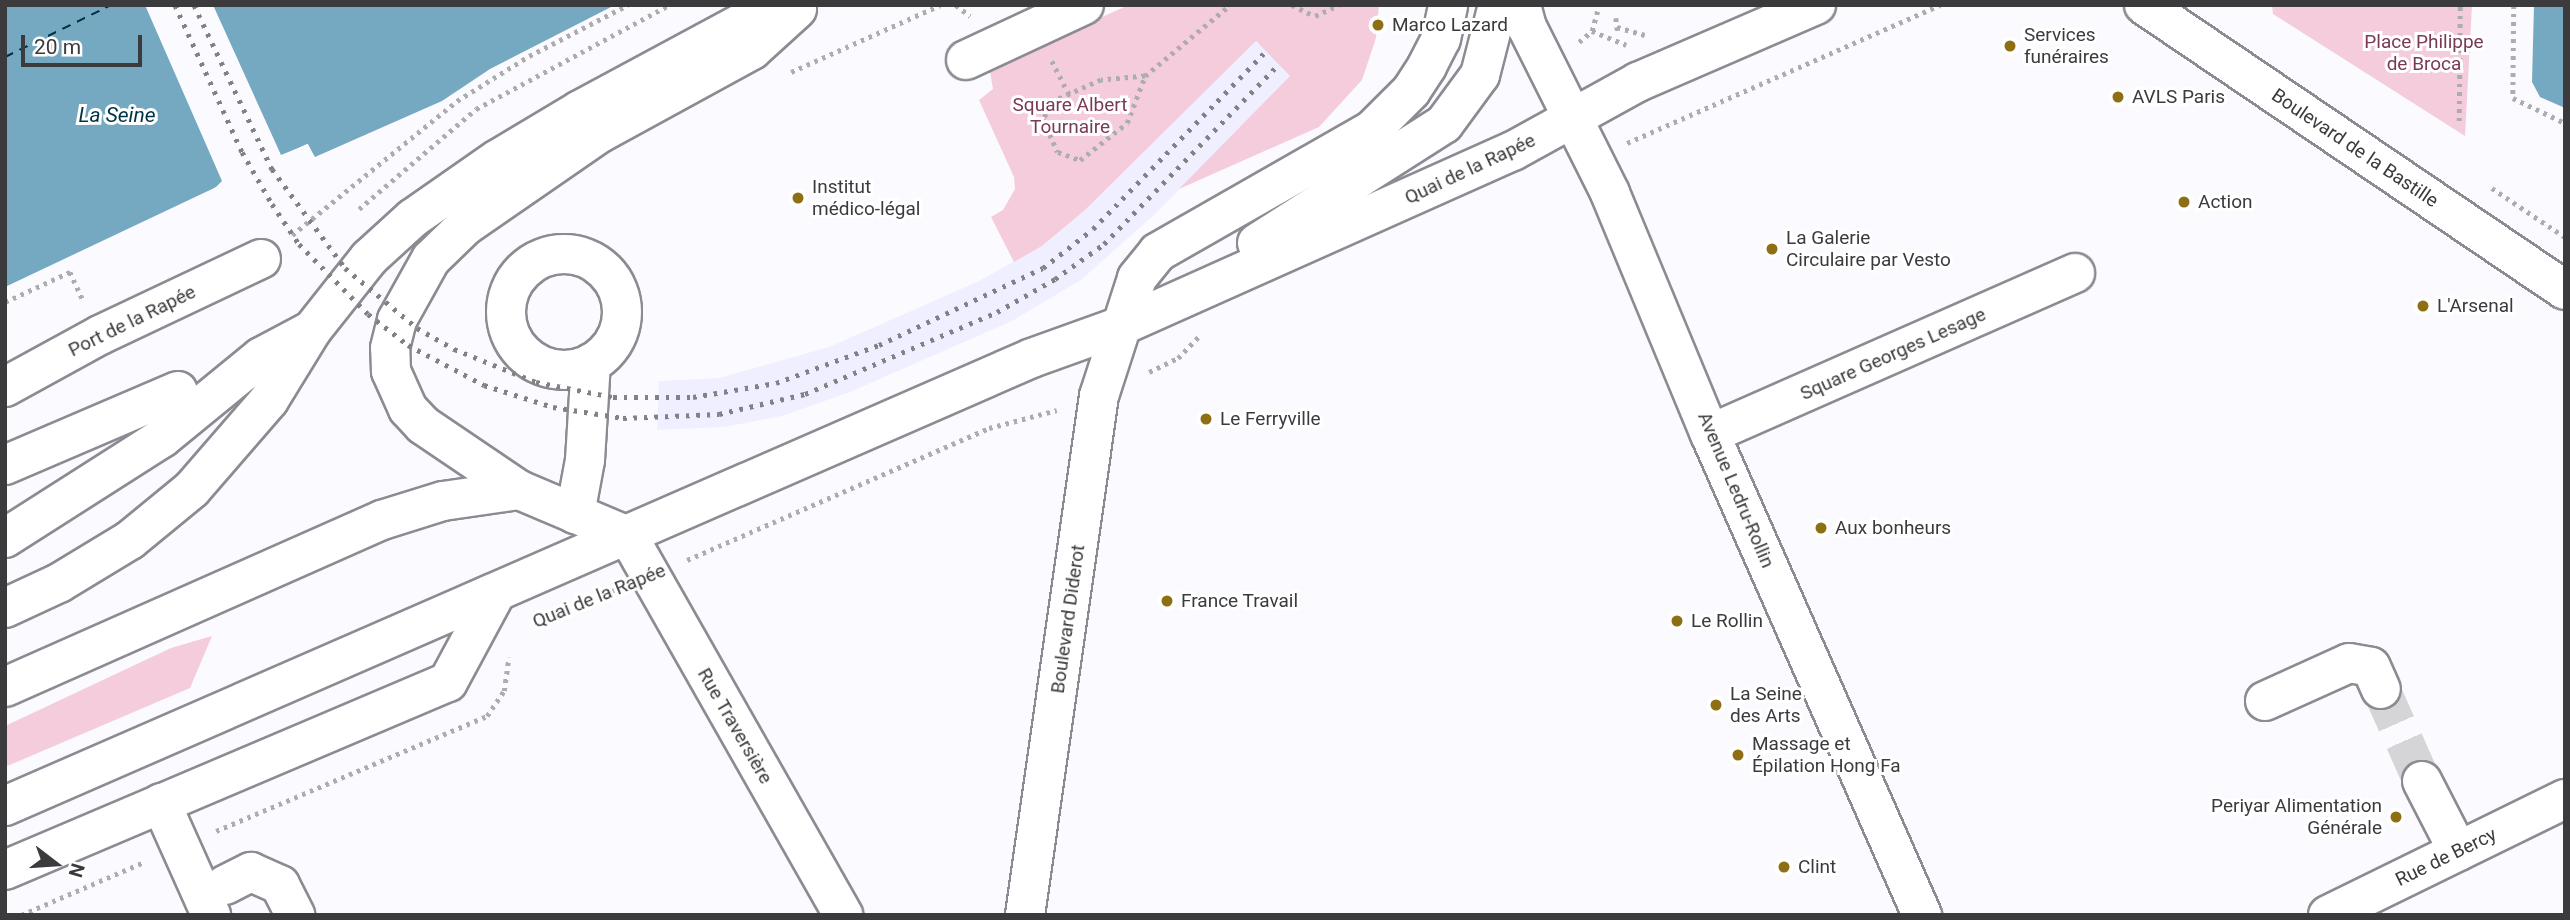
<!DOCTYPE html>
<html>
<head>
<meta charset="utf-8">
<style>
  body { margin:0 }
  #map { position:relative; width:2570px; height:920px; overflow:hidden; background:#fbfbff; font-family:Roboto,sans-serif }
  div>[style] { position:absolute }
  .built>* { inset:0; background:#f0efff }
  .green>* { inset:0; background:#f5ccdb }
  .water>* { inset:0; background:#75a9c1 }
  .pier>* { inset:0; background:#fbfbff }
  .ferry>* { height:2px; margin-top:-1px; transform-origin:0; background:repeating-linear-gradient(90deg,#013243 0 9px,transparent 0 16px) }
  .minor-tunnel>* { height:38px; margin-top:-19px; transform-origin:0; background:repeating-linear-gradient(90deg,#d5d5d8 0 38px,transparent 0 57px) }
  .path>* { height:4.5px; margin-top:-2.25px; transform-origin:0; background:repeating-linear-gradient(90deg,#adadb0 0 3.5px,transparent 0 8.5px) }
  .roads { filter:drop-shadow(2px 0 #8c8b93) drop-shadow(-2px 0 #8c8b93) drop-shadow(0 2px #8c8b93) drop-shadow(0 -2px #8c8b93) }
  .minor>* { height:38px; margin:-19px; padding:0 19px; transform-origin:19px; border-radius:19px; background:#fff }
  .minor>.ring { margin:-19px; padding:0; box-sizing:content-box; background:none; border:38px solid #fff; border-radius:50% }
  .major>* { height:38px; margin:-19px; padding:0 19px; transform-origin:19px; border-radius:19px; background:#fff }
  .rail>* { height:5px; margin-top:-2.5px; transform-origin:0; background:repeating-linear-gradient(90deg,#828286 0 3.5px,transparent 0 10.5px) }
  .dots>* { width:19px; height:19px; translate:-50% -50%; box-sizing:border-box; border:4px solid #fff; border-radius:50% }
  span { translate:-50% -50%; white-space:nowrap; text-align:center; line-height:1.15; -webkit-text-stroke:6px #fff; paint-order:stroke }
  .poi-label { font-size:19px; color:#3b3b3e }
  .left { translate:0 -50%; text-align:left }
  .right { translate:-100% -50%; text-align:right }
  .park-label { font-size:19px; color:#793a56 }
  .street-label { font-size:19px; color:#3b3b3e }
  .water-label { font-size:21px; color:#013243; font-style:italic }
  .frame { position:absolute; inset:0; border:7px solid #3b3b3e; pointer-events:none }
  .north { position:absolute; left:21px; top:829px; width:70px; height:70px; -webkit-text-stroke:5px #fff; paint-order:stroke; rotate:107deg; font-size:19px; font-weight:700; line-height:28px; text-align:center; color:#3b3b3e }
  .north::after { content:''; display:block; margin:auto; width:24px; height:32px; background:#3b3b3e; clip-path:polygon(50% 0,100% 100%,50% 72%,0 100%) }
  .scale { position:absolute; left:21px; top:35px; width:121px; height:32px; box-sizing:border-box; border:4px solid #3b3b3e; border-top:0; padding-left:9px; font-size:21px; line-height:24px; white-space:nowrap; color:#3b3b3e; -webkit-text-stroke:5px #fff; paint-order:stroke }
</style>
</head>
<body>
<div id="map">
  <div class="built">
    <i style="clip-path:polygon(1256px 41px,1291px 76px,1154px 215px,1081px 280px,1012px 321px,850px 392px,782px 416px,724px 427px,657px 430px,659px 381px,719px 378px,829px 347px,977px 282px,1042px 246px,1085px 210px)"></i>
  </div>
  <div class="green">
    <i style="clip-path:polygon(1129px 5px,1379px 5px,1376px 38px,1362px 80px,1319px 127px,1179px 189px,1290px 76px,1256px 41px,1085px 210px,1042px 246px,1014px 262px,991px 217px,1003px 210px,1015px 189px,1014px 177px,979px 100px,993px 89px,989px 67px)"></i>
    <i style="clip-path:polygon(2272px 5px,2472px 5px,2465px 136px,2273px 14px)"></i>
    <i style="clip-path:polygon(212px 636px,190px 688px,5px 767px,5px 726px,171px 648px)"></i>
  </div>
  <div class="water">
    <i style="clip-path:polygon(5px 5px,615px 5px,490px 69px,442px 101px,315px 157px,307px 144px,5px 287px)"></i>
    <i style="clip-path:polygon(2534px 5px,2565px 5px,2565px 108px,2540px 97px,2532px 82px)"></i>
  </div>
  <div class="pier">
    <i style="clip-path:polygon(145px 5px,213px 5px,281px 155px,308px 144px,316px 160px,306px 148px,224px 184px,203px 200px,222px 181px)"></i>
  </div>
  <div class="ferry">
    <i style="left:5px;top:57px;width:118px;rotate:-26.1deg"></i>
  </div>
  <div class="minor-tunnel">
    <i style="left:2381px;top:689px;width:101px;rotate:66deg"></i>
  </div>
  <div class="path">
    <i style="left:956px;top:5px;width:18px;rotate:38deg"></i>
    <i style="left:1292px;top:5px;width:25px;rotate:26deg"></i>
    <i style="left:1315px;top:16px;width:26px;rotate:-25deg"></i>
    <i style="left:2514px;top:5px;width:93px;rotate:90.6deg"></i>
    <i style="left:2513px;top:98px;width:58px;rotate:25.7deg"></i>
    <i style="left:1616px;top:18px;width:9px;rotate:84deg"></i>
    <i style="left:1617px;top:27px;width:29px;rotate:16deg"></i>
    <i style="left:1617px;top:27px;width:8px;rotate:76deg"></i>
    <i style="left:1592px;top:31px;width:27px;rotate:-75deg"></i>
    <i style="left:1579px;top:42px;width:17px;rotate:-40deg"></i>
    <i style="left:1592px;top:31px;width:37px;rotate:22deg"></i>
    <i style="left:1052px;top:61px;width:38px;rotate:63deg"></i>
    <i style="left:791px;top:72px;width:163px;rotate:-24.2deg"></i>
    <i style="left:1145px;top:76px;width:44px;rotate:174.8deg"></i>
    <i style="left:1101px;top:80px;width:49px;rotate:156deg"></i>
    <i style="left:1056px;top:100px;width:23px;rotate:124deg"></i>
    <i style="left:1043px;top:119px;width:36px;rotate:66deg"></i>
    <i style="left:1058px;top:152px;width:23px;rotate:20deg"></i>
    <i style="left:1080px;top:160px;width:60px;rotate:-38.2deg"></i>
    <i style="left:1127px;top:123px;width:50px;rotate:-69deg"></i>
    <i style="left:1145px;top:76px;width:111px;rotate:-39.9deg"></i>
    <i style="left:2459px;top:121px;width:116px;rotate:-89.5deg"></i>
    <i style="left:1627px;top:143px;width:342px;rotate:-23.8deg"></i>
    <i style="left:2492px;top:188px;width:88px;rotate:33.9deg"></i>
    <i style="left:359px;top:209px;width:154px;rotate:-40.5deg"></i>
    <i style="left:476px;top:109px;width:219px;rotate:-28.3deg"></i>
    <i style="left:292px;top:235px;width:213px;rotate:-39.1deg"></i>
    <i style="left:457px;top:101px;width:85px;rotate:-32deg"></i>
    <i style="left:529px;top:56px;width:111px;rotate:-27.3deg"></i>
    <i style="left:5px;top:302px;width:72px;rotate:-24.8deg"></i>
    <i style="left:70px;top:272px;width:31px;rotate:65deg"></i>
    <i style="left:1149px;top:372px;width:32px;rotate:-26deg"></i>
    <i style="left:1178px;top:358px;width:29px;rotate:-46deg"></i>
    <i style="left:687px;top:560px;width:330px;rotate:-23.6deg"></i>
    <i style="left:989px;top:428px;width:70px;rotate:-14.8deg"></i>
    <i style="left:557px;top:612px;width:61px;rotate:-21.1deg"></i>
    <i style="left:216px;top:831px;width:294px;rotate:-23deg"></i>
    <i style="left:487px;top:716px;width:30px;rotate:-56deg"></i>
    <i style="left:504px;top:691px;width:34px;rotate:-82deg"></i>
    <i style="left:21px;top:915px;width:134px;rotate:-23.3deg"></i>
  </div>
  <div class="roads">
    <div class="minor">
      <i style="left:966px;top:60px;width:130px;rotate:-25deg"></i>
      <i class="ring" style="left:506px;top:254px;width:78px;height:78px"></i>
      <i style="left:5px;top:387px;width:108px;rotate:-28.7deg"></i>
      <i style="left:100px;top:335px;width:178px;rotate:-25.3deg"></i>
      <i style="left:1710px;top:434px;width:399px;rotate:-23.8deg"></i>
      <i style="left:5px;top:465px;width:188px;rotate:-23.2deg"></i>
      <i style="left:575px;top:514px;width:55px;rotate:-79.5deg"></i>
      <i style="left:585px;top:460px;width:97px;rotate:-86.5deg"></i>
      <i style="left:2265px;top:701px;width:92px;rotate:-24.3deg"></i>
      <i style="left:2349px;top:663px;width:22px;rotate:10deg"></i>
      <i style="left:2371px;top:667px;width:24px;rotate:66deg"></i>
      <i style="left:2422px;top:781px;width:79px;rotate:62.8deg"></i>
      <i style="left:161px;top:803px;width:123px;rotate:65.9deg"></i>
      <i style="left:5px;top:870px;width:481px;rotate:-23deg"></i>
      <i style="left:448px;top:682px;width:101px;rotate:-61.7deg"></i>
      <i style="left:225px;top:885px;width:29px;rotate:-27deg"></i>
      <i style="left:251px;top:872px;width:32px;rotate:24deg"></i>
      <i style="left:280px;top:885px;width:34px;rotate:63deg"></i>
      <i style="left:1025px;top:915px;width:524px;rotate:-81.89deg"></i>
      <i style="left:1099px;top:396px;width:124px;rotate:-72.1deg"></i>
      <i style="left:1137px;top:278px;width:33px;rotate:-51deg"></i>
      <i style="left:1158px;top:252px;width:246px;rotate:-29.7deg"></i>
      <i style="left:1372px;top:130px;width:55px;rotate:-45deg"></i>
      <i style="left:1411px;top:91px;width:30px;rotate:-57deg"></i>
      <i style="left:1427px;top:66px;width:30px;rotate:-63deg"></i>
      <i style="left:1441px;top:39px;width:35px;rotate:-78deg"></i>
      <i style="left:2328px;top:915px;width:264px;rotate:-26.1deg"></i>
    </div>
    <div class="major">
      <i style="left:1521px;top:5px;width:23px;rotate:75deg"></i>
      <i style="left:1527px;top:27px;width:186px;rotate:63.4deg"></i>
      <i style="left:1610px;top:193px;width:261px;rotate:67.5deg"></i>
      <i style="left:1710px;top:434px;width:526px;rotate:66.21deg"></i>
      <i style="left:2144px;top:5px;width:508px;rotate:34.1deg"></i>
      <i style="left:1257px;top:243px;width:222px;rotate:-32.5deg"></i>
      <i style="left:1444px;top:124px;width:61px;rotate:-53.7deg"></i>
      <i style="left:1480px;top:75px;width:72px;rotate:-75.6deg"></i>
      <i style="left:628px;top:536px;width:118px;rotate:-157.1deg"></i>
      <i style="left:519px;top:490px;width:116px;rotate:-145.9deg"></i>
      <i style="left:423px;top:425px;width:22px;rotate:-133deg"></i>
      <i style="left:408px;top:409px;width:42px;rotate:-114.1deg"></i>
      <i style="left:391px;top:371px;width:23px;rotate:-92deg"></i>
      <i style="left:390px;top:348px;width:29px;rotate:-76deg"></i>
      <i style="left:397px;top:320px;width:70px;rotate:-60.9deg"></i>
      <i style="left:431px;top:259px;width:47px;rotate:-44.1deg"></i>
      <i style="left:465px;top:226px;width:164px;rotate:-34.6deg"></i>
      <i style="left:600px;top:133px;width:173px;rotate:-28.6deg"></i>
      <i style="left:752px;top:50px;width:61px;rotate:-42.3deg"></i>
      <i style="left:628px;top:536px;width:436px;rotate:60.4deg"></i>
      <i style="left:5px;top:538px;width:186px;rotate:-32.5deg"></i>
      <i style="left:162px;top:438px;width:128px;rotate:-39.3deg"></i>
      <i style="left:261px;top:357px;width:55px;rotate:-28deg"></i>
      <i style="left:5px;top:608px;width:60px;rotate:-24.8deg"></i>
      <i style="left:59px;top:583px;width:83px;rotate:-31.2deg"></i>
      <i style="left:130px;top:540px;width:80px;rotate:-39.4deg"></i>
      <i style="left:192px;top:489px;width:118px;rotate:-49.1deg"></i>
      <i style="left:269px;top:400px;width:82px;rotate:-58.4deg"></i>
      <i style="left:312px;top:330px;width:92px;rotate:-51.6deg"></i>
      <i style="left:369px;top:258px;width:59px;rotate:-42.3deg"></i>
      <i style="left:413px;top:218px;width:103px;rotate:-34.8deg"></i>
      <i style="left:498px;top:159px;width:96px;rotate:-30.9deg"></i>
      <i style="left:580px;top:110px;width:221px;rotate:-28.3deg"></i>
      <i style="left:5px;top:687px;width:412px;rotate:-23.9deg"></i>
      <i style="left:382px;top:520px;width:64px;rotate:-17.3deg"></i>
      <i style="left:443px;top:501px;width:77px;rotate:-8.2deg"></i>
      <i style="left:5px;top:806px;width:1120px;rotate:-23.57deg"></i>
      <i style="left:1032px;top:358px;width:95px;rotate:-19.8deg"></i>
      <i style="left:1121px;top:326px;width:429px;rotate:-24.1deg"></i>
      <i style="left:1513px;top:151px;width:143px;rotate:-28.9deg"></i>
      <i style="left:1638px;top:82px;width:194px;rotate:-23.4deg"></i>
    </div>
  </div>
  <div class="rail">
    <i style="left:175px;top:5px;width:162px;rotate:65.5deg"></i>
    <i style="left:242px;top:152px;width:60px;rotate:60deg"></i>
    <i style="left:272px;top:204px;width:48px;rotate:56deg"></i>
    <i style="left:299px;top:244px;width:98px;rotate:45.4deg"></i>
    <i style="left:368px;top:314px;width:51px;rotate:37.8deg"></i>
    <i style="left:408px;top:345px;width:86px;rotate:27.8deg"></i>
    <i style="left:484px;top:385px;width:72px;rotate:17.7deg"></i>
    <i style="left:553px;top:407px;width:71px;rotate:8.9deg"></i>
    <i style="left:623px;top:418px;width:96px;rotate:-2.4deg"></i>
    <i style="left:719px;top:414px;width:88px;rotate:-13.1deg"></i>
    <i style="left:805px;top:394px;width:209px;rotate:-23.1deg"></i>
    <i style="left:997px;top:312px;width:67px;rotate:-29.6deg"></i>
    <i style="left:1055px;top:279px;width:60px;rotate:-35.5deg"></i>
    <i style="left:1104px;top:244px;width:251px;rotate:-45.8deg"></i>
    <i style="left:194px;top:5px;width:182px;rotate:64.6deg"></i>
    <i style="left:272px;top:169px;width:123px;rotate:53.6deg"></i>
    <i style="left:345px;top:268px;width:94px;rotate:39.8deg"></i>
    <i style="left:417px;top:328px;width:43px;rotate:29.6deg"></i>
    <i style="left:454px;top:349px;width:88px;rotate:21.9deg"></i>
    <i style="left:536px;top:382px;width:78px;rotate:11deg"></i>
    <i style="left:613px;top:397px;width:80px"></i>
    <i style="left:693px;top:397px;width:84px;rotate:-9.6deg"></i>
    <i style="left:776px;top:383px;width:110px;rotate:-20.3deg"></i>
    <i style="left:879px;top:345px;width:181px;rotate:-25.2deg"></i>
    <i style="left:1043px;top:268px;width:63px;rotate:-38deg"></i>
    <i style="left:1093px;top:229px;width:248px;rotate:-45.8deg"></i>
  </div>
  <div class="dots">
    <i style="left:1378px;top:25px;background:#8e6f13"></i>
    <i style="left:2010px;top:46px;background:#8e6f13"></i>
    <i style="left:2118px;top:97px;background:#8e6f13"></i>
    <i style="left:798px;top:198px;background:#8e6f13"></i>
    <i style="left:2184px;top:202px;background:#8e6f13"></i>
    <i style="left:1772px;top:249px;background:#8e6f13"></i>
    <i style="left:2423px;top:306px;background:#8e6f13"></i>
    <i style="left:1206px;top:419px;background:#8e6f13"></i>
    <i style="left:1821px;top:528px;background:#8e6f13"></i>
    <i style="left:1167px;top:601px;background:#8e6f13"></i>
    <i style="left:1677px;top:621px;background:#8e6f13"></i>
    <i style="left:1716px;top:705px;background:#8e6f13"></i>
    <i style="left:1738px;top:755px;background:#8e6f13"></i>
    <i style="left:2396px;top:817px;background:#8e6f13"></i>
    <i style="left:1784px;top:867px;background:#8e6f13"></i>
  </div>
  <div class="poi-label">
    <span class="left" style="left:1392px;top:25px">Marco Lazard</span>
    <span class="left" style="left:2024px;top:46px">Services<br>funéraires</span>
    <span class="left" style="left:2132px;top:97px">AVLS Paris</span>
    <span class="left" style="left:812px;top:198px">Institut<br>médico-légal</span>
    <span class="left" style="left:2198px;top:202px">Action</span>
    <span class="left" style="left:1786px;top:249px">La Galerie<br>Circulaire par Vesto</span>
    <span class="left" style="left:2437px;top:306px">L'Arsenal</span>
    <span class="left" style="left:1220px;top:419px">Le Ferryville</span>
    <span class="left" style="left:1835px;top:528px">Aux bonheurs</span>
    <span class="left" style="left:1181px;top:601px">France Travail</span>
    <span class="left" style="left:1691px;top:621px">Le Rollin</span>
    <span class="left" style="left:1730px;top:705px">La Seine<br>des Arts</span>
    <span class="left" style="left:1752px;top:755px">Massage et<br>Épilation Hong Fa</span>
    <span class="right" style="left:2382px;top:817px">Periyar Alimentation<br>Générale</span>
    <span class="left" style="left:1798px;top:867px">Clint</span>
  </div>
  <div class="park-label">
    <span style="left:2424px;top:53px">Place Philippe<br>de Broca</span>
    <span style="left:1070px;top:116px">Square Albert<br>Tournaire</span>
  </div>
  <div class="street-label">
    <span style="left:2355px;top:148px;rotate:34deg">Boulevard de la Bastille</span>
    <span style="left:1470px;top:169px;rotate:-25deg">Quai de la Rapée</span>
    <span style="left:132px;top:321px;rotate:-26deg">Port de la Rapée</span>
    <span style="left:1893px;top:354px;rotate:-24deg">Square Georges Lesage</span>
    <span style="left:1736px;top:490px;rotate:67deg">Avenue Ledru-Rollin</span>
    <span style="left:599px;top:596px;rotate:-22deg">Quai de la Rapée</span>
    <span style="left:1068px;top:619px;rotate:-82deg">Boulevard Diderot</span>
    <span style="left:735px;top:726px;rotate:60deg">Rue Traversière</span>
    <span style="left:2446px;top:857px;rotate:-26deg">Rue de Bercy</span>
  </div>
  <div class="water-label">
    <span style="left:117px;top:115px">La Seine</span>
  </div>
  <div class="frame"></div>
  <div class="north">N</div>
  <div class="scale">20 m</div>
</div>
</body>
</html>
